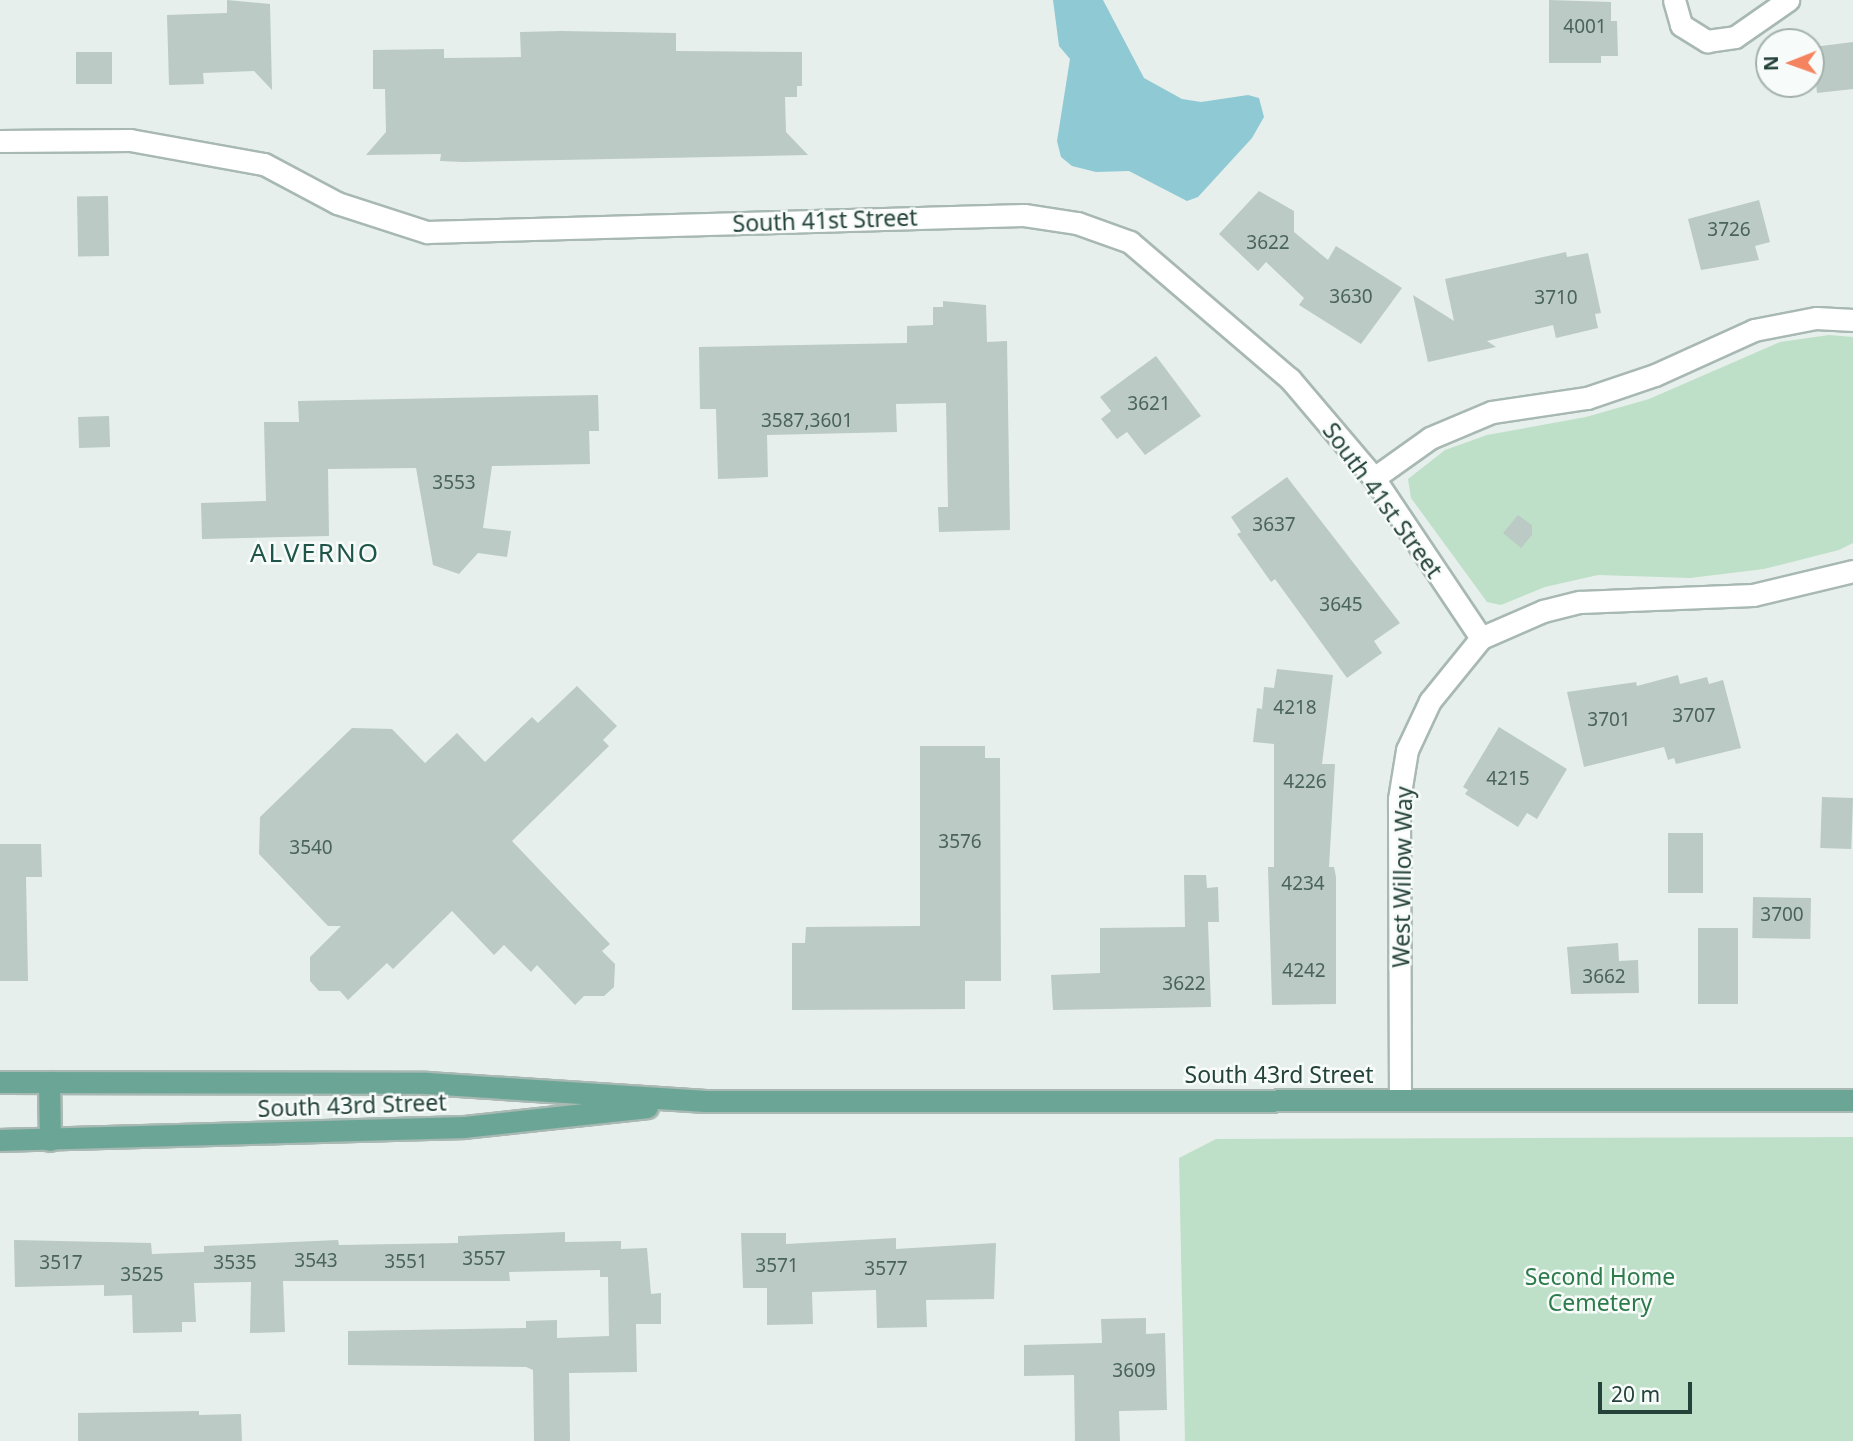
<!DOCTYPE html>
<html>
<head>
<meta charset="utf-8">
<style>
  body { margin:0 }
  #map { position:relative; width:1853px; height:1441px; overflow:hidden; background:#e6efeb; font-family:"Noto Sans",sans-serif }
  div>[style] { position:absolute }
  .green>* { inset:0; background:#bfe0c8 }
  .water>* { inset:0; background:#8ec9d4 }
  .building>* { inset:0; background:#bbcac4; transform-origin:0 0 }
  .roads { filter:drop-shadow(2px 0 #a8b8b2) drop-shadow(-2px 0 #a8b8b2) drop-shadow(0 2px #a8b8b2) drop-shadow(0 -2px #a8b8b2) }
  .minor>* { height:21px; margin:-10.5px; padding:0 10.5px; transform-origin:10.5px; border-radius:10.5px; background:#fff }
  .major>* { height:21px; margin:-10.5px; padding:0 10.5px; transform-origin:10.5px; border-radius:10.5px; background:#6aa596 }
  span { translate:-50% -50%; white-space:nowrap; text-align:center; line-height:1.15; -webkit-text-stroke:5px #f7fbf9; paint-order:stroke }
  .number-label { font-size:19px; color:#4a645c }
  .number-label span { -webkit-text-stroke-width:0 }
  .street-label { font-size:23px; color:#24423a }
  .park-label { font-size:23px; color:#2d7a4b }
  .quarter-label { font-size:26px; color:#1f5548; letter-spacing:2px }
  .north { position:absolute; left:1755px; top:28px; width:70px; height:70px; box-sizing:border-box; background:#f7fbf9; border:2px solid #a3b1ad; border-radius:50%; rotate:269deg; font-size:19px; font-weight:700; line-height:28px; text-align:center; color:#24423a }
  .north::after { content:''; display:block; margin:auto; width:24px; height:32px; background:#f4845f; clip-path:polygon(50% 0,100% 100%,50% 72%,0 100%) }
  .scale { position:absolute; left:1598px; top:1382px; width:94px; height:32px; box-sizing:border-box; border:4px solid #24423a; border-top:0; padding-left:9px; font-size:21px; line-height:24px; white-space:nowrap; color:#24423a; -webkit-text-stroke:5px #f7fbf9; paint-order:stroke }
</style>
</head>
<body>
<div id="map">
  <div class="green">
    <i style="clip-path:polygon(1829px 335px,1853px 337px,1853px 543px,1839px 550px,1764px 569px,1690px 578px,1598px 575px,1545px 587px,1501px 605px,1487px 602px,1411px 498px,1408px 479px,1445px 450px,1487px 435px,1586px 417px,1649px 399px,1780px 342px)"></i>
    <i style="clip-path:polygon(1853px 1137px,1853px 1441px,1185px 1441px,1179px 1158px,1216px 1139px)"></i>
  </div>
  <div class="water">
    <i style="clip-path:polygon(1053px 0,1103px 0,1144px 78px,1182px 99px,1201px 102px,1248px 95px,1259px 98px,1264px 117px,1252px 138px,1198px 197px,1187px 201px,1129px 171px,1096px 172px,1072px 166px,1061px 157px,1057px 141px,1070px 59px,1059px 46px)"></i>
  </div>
  <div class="building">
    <i style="clip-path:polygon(227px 0,270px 4px,272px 90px,254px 71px,203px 73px,204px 84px,169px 85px,167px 15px,227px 13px)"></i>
    <i style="clip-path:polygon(1549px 0,1611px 2px,1611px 21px,1617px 21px,1618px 56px,1601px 56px,1601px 63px,1549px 63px)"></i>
    <i style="clip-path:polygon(561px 31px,676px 33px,676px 51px,802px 52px,802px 86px,797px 86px,797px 97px,785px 97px,786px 132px,808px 155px,463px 162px,440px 161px,441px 154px,366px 155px,386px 132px,385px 89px,373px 89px,373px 50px,444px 49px,444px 58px,521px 57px,520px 32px)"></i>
    <i style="clip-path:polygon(1853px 42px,1853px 89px,1817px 93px,1813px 47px)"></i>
    <i style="left:112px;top:52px;width:32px;height:36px;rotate:90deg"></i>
    <i style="clip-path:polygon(1259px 191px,1294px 211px,1294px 232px,1328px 260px,1336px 246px,1402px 288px,1361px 344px,1299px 305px,1304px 298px,1266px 262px,1258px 271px,1219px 234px)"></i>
    <i style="left:108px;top:196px;width:60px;height:31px;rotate:89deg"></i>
    <i style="clip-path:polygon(1759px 200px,1770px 242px,1755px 246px,1759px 260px,1701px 270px,1688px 219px)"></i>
    <i style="clip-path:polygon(1566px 252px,1567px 257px,1588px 253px,1601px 313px,1595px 314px,1598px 328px,1556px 338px,1553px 325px,1487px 341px,1496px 347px,1428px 362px,1413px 295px,1454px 321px,1445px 279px)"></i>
    <i style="clip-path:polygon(943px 301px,986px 305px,987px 342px,1007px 341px,1010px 530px,939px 532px,938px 507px,948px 507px,946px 403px,896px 404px,897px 432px,767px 435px,768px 477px,718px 479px,716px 409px,700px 409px,699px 347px,907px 343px,907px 326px,933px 325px,933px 307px,943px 307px)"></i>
    <i style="clip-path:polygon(1156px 356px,1201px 416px,1145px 455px,1127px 432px,1117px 439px,1101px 419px,1111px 411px,1100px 397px)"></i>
    <i style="clip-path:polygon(598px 395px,599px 431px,589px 431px,590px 464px,492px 466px,483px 528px,511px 531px,507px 557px,478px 553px,459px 574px,433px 565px,416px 468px,328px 469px,329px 536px,202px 539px,201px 503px,266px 501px,264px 422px,299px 422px,298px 401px)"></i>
    <i style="left:109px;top:416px;width:31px;height:31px;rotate:88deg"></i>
    <i style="clip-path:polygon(1287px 477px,1400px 623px,1374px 641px,1382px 653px,1347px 678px,1275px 579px,1271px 582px,1237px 534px,1241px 532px,1231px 517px)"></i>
    <i style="clip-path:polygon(1518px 515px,1532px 525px,1532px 535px,1521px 548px,1503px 533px)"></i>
    <i style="clip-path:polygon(1277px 669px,1333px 675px,1322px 764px,1335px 764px,1329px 867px,1334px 867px,1336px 877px,1336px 1004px,1272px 1005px,1268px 867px,1274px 867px,1274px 744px,1253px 742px,1257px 708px,1262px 709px,1264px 687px,1274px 688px)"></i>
    <i style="clip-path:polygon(1678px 675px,1680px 684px,1707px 677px,1709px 684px,1723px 680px,1741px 748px,1676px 764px,1674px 758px,1668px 760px,1664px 747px,1584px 767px,1567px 692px,1636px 682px,1637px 686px)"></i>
    <i style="clip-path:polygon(577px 686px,617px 726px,603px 740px,609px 746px,512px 841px,610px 944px,602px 951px,615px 964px,614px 987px,604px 996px,584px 996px,575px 1005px,537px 965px,531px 972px,504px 945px,494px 955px,452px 911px,393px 969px,387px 963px,348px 1000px,340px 991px,319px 991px,310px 981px,310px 957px,341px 926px,328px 926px,259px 854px,260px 817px,352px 728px,392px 729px,425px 763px,457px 733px,485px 762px,532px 717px,538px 723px)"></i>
    <i style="clip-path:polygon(1499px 727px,1567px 769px,1537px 819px,1527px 813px,1518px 827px,1465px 794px,1468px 790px,1463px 787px)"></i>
    <i style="clip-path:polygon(920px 746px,985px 746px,985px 758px,1000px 758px,1001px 981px,965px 981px,965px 1009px,792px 1010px,792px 943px,805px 943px,806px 927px,920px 926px)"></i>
    <i style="left:1822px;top:797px;width:31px;height:51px;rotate:2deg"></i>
    <i style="left:1668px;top:833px;width:35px;height:60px"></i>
    <i style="clip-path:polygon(0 844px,41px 844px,42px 877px,26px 877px,28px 981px,0 981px)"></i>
    <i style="clip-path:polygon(1184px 875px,1206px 875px,1207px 888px,1218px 887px,1219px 922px,1208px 922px,1211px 1007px,1053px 1010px,1051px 975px,1100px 973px,1100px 928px,1185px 927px)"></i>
    <i style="left:1753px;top:897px;width:58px;height:41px;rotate:1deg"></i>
    <i style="left:1698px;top:928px;width:40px;height:76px"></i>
    <i style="clip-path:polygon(1618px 943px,1619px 961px,1638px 960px,1639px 993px,1571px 994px,1567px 947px)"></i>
    <i style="clip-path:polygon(565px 1232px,565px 1242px,621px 1241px,621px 1249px,647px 1248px,651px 1294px,661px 1293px,661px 1324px,636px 1324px,637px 1372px,569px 1373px,570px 1441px,534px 1441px,533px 1370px,526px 1367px,348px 1365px,348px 1331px,526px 1328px,526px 1321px,557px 1320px,557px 1338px,609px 1336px,608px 1277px,600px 1277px,600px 1270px,509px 1272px,510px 1281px,283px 1281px,285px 1332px,250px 1333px,251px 1282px,194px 1283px,196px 1322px,182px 1322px,182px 1332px,133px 1333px,132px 1295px,104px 1296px,104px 1285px,15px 1287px,14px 1240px,151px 1243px,152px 1254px,204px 1252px,204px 1246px,338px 1240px,339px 1245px,458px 1243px,458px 1236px)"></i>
    <i style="clip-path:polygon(741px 1233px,786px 1233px,786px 1244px,896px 1238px,896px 1249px,996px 1243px,994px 1299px,926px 1300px,927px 1327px,877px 1328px,876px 1290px,812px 1292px,813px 1324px,767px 1325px,767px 1288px,743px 1288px)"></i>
    <i style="clip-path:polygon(1146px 1318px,1146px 1334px,1165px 1333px,1167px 1410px,1119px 1411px,1120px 1441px,1075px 1441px,1074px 1375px,1024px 1376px,1024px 1345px,1102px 1343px,1101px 1319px)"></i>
    <i style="clip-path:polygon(199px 1411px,199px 1415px,241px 1414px,242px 1441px,78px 1441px,78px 1413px)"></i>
  </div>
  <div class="roads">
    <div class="minor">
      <i style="left:1674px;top:0;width:26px;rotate:74deg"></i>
      <i style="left:1681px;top:25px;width:31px;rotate:32deg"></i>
      <i style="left:1707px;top:41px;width:28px;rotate:-8deg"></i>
      <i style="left:1735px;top:37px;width:65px;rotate:-34.9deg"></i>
      <i style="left:0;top:141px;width:130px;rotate:-0.4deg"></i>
      <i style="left:130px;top:140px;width:136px;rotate:10.2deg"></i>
      <i style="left:264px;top:164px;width:83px;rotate:28.1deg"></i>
      <i style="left:337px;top:203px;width:95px;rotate:17.9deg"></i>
      <i style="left:427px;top:232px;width:597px;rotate:-1.63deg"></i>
      <i style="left:1024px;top:215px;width:54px;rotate:8.6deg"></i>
      <i style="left:1077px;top:223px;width:56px;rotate:19.7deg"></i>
      <i style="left:1130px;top:242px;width:211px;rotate:40.6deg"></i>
      <i style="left:1290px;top:379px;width:130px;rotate:49.7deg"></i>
      <i style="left:1374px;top:478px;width:192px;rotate:56.2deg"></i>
      <i style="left:1374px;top:478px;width:69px;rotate:-35.5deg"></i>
      <i style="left:1430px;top:438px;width:67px;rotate:-22.8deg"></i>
      <i style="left:1492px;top:412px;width:96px;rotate:-8.4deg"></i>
      <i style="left:1587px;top:398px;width:72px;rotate:-18.7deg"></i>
      <i style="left:1655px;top:375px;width:109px;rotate:-24.4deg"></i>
      <i style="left:1754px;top:330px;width:63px;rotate:-11deg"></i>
      <i style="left:1816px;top:318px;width:37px;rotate:3deg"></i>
      <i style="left:1400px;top:1100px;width:301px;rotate:-90.2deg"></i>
      <i style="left:1399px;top:799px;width:50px;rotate:-80.7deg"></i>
      <i style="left:1407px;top:750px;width:54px;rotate:-64.9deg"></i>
      <i style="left:1430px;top:701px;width:81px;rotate:-51deg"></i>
      <i style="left:1481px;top:638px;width:68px;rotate:-23.5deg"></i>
      <i style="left:1543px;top:611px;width:38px;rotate:-14deg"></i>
      <i style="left:1580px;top:602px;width:173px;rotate:-2.3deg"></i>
      <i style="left:1753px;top:595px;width:103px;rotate:-13.5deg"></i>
    </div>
    <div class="major">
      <i style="left:0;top:1082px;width:427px;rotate:0.1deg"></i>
      <i style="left:427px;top:1083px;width:279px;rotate:3.7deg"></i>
      <i style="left:705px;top:1101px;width:1148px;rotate:-0.05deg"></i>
      <i style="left:49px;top:1082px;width:58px;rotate:89deg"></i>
      <i style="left:0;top:1140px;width:464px;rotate:-1.6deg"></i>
      <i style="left:464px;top:1127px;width:184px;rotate:-6.2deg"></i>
    </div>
  </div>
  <div class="number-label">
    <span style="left:1585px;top:27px">4001</span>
    <span style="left:1729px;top:230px">3726</span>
    <span style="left:1268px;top:243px">3622</span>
    <span style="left:1351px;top:297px">3630</span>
    <span style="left:1556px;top:298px">3710</span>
    <span style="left:1149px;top:404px">3621</span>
    <span style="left:807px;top:421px">3587,3601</span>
    <span style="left:454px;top:483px">3553</span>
    <span style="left:1274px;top:525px">3637</span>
    <span style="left:1341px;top:605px">3645</span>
    <span style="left:1295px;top:708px">4218</span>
    <span style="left:1694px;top:716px">3707</span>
    <span style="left:1609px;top:720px">3701</span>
    <span style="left:1508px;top:779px">4215</span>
    <span style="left:1305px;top:782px">4226</span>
    <span style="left:960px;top:842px">3576</span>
    <span style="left:311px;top:848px">3540</span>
    <span style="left:1303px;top:884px">4234</span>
    <span style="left:1782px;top:915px">3700</span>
    <span style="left:1304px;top:971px">4242</span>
    <span style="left:1604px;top:977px">3662</span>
    <span style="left:1184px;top:984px">3622</span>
    <span style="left:484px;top:1259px">3557</span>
    <span style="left:316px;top:1261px">3543</span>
    <span style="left:406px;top:1262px">3551</span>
    <span style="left:61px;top:1263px">3517</span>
    <span style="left:235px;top:1263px">3535</span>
    <span style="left:777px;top:1266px">3571</span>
    <span style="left:886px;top:1269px">3577</span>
    <span style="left:142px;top:1275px">3525</span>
    <span style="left:1134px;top:1371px">3609</span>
  </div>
  <div class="street-label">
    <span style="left:825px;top:220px;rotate:-2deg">South 41st Street</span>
    <span style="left:1383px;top:500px;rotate:54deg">South 41st Street</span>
    <span style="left:1402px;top:877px;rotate:-89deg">West Willow Way</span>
    <span style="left:1279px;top:1074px">South 43rd Street</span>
    <span style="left:352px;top:1105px;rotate:-2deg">South 43rd Street</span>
  </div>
  <div class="park-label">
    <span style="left:1600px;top:1289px">Second Home<br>Cemetery</span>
  </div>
  <div class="quarter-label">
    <span style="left:315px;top:553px">ALVERNO</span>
  </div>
  <div class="north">N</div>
  <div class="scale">20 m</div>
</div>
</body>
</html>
